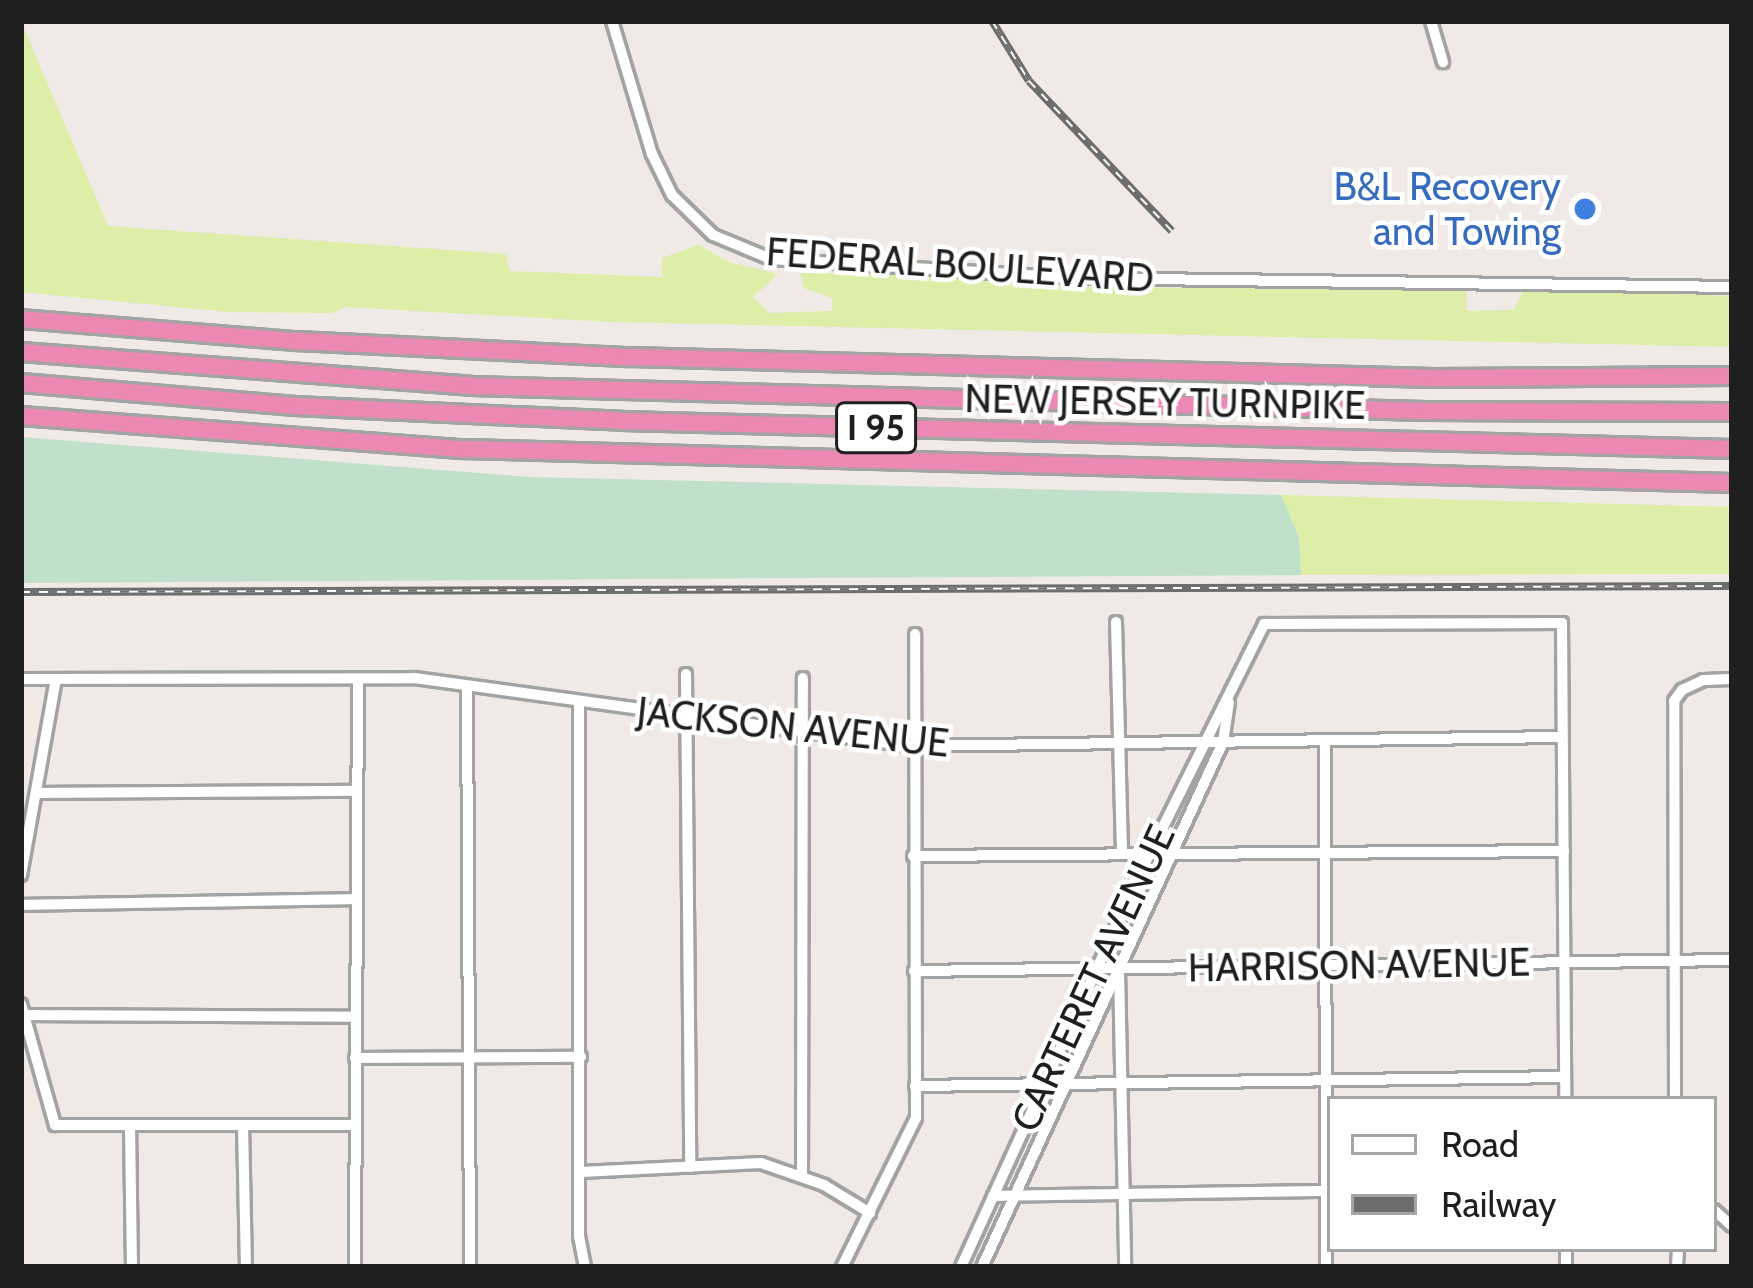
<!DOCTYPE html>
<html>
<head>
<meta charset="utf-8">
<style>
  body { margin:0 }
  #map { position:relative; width:1753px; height:1288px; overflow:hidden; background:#f0e9e5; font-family:Cabin,sans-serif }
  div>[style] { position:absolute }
  .grass>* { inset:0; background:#dceea7 }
  .wetland>* { inset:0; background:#c0e0c9 }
  .roads { filter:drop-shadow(3px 0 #a3a3a3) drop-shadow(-3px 0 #a3a3a3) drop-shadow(0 3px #a3a3a3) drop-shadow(0 -3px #a3a3a3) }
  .minor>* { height:10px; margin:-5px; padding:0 5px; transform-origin:5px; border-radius:5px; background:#fff }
  .highway>* { height:16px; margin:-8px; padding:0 8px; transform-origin:8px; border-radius:8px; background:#ec88b4 }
  .rail>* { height:8px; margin-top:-4px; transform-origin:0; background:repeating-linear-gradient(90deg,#fff 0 9px,#6d6d6d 0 18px); box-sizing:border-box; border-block:3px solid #6d6d6d }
  .dots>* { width:33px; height:33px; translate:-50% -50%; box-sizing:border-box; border:6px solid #fff; border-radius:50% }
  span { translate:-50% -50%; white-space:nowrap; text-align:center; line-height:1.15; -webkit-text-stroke:9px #fff; paint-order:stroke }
  .shield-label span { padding:3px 9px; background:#fff; border:3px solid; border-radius:9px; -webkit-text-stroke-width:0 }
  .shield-label { font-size:36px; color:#1f1f1f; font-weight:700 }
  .shop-label { font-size:39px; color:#366cbe }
  .right { translate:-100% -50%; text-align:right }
  .street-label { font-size:39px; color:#1f1f1f }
  .frame { position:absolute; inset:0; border:24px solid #1f1f1f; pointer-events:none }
  .legend { position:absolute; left:1327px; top:1096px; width:390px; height:156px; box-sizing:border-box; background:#fff; border:3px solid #a5a5a5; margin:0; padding:15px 21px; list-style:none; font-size:36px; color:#1f1f1f }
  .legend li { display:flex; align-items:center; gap:24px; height:60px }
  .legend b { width:60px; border:3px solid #a5a5a5 }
</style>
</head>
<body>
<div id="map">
  <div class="grass">
    <i style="clip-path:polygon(21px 21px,108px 226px,506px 254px,510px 271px,662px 277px,662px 258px,699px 245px,729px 262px,778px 274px,753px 297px,769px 313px,832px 311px,832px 298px,804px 288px,800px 273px,910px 274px,1064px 287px,1466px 290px,1467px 311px,1514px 310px,1524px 289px,1732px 296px,1732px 347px,613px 322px,346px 307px,331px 313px,229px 312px,21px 292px)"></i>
    <i style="clip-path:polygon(1281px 495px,1732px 507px,1732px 574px,1301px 575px,1299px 537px)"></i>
  </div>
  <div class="wetland">
    <i style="clip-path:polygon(21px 437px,530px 477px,1281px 495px,1299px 537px,1301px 575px,21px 583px)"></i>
  </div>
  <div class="roads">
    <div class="minor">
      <i style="left:612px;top:21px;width:139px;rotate:73.3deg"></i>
      <i style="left:652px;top:154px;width:46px;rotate:64deg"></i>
      <i style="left:672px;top:195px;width:57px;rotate:44.3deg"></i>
      <i style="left:713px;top:235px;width:63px;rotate:22.5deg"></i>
      <i style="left:771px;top:259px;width:304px;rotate:3.6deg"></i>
      <i style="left:1074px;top:278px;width:658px;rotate:0.78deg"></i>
      <i style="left:1431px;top:21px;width:43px;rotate:73.7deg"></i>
      <i style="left:1116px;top:622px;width:232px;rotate:88.5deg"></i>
      <i style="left:686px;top:674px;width:493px;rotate:89.5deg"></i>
      <i style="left:21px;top:679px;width:393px;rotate:-0.1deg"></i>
      <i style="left:414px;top:678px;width:500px;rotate:7.8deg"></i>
      <i style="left:909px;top:746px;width:653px;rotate:-0.79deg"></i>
      <i style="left:467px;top:687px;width:580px;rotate:89.7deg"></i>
      <i style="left:579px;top:704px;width:532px;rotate:90deg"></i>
      <i style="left:579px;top:1236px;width:32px;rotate:79deg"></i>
      <i style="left:1325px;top:741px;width:526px;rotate:89.89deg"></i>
      <i style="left:37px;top:793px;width:320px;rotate:-0.4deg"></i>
      <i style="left:913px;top:856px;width:651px;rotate:-0.44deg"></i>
      <i style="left:21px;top:875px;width:199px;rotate:-79.9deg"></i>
      <i style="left:21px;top:905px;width:335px;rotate:-1deg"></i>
      <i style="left:1119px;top:970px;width:297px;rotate:88.8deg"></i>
      <i style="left:914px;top:971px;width:818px;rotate:-0.77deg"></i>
      <i style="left:21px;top:1004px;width:126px;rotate:74.3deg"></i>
      <i style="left:55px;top:1125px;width:300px"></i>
      <i style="left:24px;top:1015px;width:332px;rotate:0.3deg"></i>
      <i style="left:355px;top:1058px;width:226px;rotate:-0.3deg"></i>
      <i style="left:915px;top:1086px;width:650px;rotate:-0.79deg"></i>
      <i style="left:1675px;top:1099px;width:398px;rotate:-90.1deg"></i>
      <i style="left:1674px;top:701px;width:14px;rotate:-54deg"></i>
      <i style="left:1682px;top:690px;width:23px;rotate:-25deg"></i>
      <i style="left:1703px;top:680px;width:29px;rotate:-2deg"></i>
      <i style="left:130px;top:1125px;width:142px;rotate:89.2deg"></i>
      <i style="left:243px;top:1125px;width:142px;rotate:88.8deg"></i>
      <i style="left:581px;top:1172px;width:180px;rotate:-2.9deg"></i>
      <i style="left:761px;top:1163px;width:67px;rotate:19.2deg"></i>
      <i style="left:824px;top:1185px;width:54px;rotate:31.3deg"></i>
      <i style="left:802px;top:1177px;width:499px;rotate:-89.9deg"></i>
      <i style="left:993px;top:1196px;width:337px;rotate:-0.9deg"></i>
      <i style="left:1714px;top:1210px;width:24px;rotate:42deg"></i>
      <i style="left:1566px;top:1249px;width:18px;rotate:90deg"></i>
      <i style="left:355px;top:1267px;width:588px;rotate:-89.71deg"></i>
      <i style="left:842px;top:1267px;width:166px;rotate:-63.6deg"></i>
      <i style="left:916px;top:1118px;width:484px;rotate:-90.1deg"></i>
      <i style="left:961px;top:1267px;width:455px;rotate:-65.5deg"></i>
      <i style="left:1150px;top:853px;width:256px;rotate:-63.5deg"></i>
      <i style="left:1264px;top:624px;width:298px;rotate:-0.2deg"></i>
      <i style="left:1562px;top:623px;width:476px;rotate:89.6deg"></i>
      <i style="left:982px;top:1267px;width:578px;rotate:-65.34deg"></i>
      <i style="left:1223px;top:742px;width:40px;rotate:-81.5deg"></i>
      <i style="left:1677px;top:1267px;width:18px;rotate:-87deg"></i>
    </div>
    <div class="highway">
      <i style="left:21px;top:319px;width:277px;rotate:4.6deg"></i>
      <i style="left:297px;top:341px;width:333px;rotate:2.8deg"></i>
      <i style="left:630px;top:357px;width:803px;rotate:1.5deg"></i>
      <i style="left:1433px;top:378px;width:299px;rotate:-0.4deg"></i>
      <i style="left:21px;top:352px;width:451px;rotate:4.3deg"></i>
      <i style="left:471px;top:386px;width:954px;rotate:1.5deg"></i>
      <i style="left:1425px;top:411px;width:307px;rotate:0.2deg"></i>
      <i style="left:21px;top:383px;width:275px;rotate:4.8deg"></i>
      <i style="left:295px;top:406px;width:327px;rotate:2.6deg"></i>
      <i style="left:622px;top:421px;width:1110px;rotate:1.44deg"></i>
      <i style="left:21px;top:416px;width:445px;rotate:4.3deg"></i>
      <i style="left:465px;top:449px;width:1267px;rotate:1.54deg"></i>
    </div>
  </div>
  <div class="rail">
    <i style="left:992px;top:21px;width:70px;rotate:58.3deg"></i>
    <i style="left:1029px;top:81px;width:207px;rotate:46.4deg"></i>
    <i style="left:21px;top:592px;width:1711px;rotate:-0.2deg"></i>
  </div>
  <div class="dots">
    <i style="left:1585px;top:209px;background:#3f7fe0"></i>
  </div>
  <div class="shield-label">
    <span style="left:876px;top:428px">I 95</span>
  </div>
  <div class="shop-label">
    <span class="right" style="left:1561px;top:209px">B&amp;L Recovery<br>and Towing</span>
  </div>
  <div class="street-label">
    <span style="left:960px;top:265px;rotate:4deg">FEDERAL BOULEVARD</span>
    <span style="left:1165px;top:402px;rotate:1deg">NEW JERSEY TURNPIKE</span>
    <span style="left:793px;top:727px;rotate:6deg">JACKSON AVENUE</span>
    <span style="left:1359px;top:965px;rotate:-1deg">HARRISON AVENUE</span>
    <span style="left:1093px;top:978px;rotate:-65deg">CARTERET AVENUE</span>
  </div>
  <div class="frame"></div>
  <ul class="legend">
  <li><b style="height:15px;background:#fff"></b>Road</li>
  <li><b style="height:15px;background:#6d6d6d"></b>Railway</li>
  </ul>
</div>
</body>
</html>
